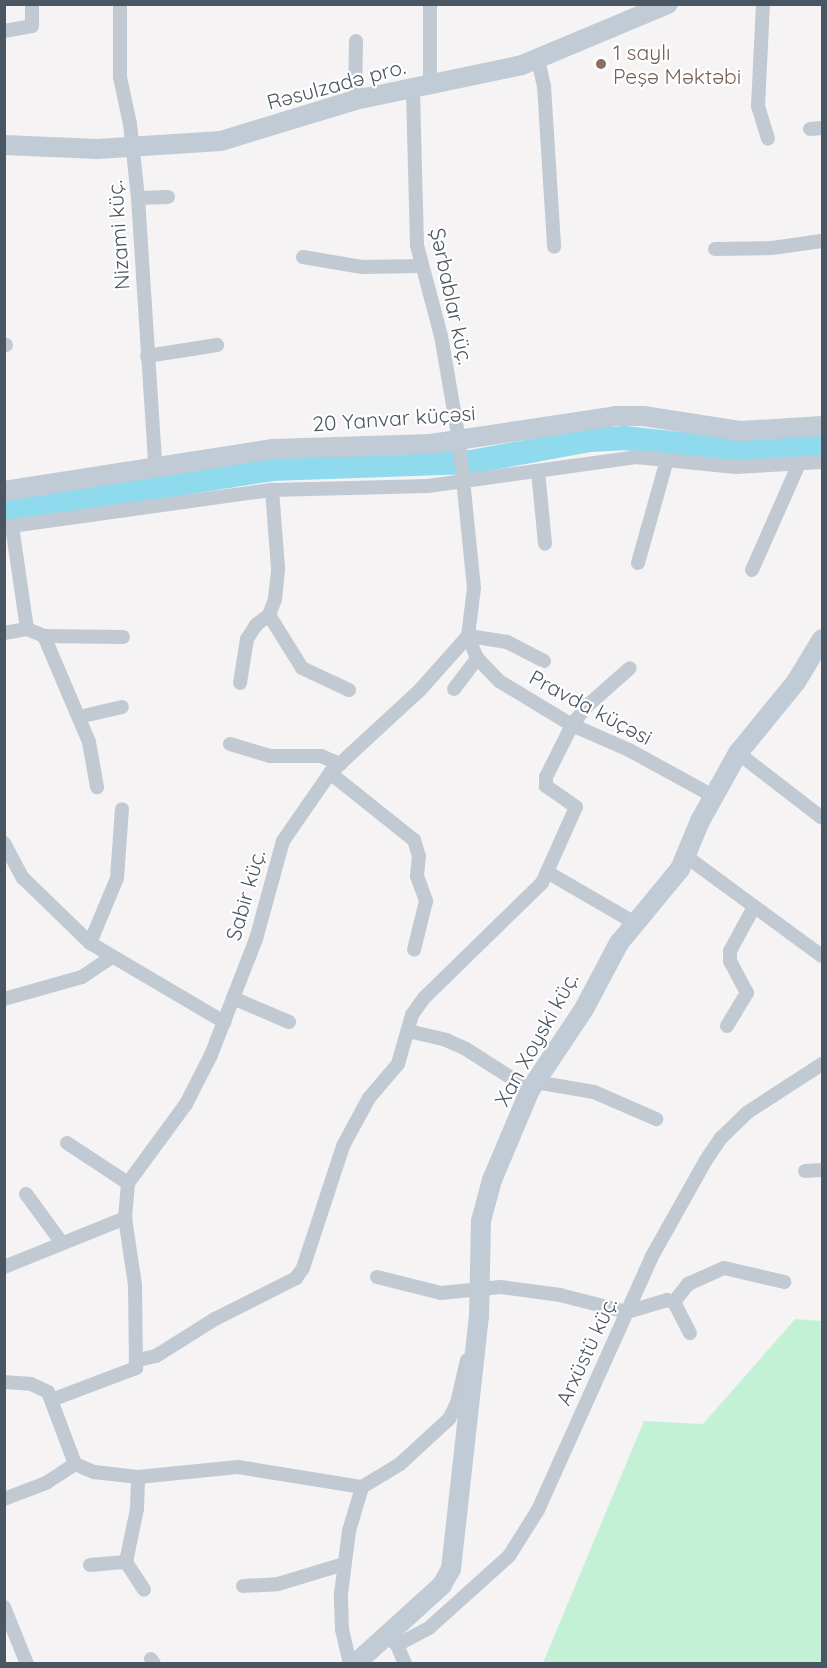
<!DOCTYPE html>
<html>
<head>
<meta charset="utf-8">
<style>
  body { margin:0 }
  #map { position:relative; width:827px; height:1668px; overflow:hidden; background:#f5f3f3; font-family:Quicksand,sans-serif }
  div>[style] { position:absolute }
  .green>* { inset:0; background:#c3f1d5 }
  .river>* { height:24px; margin:-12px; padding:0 12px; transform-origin:12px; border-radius:12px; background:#90daee }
  .street>* { height:14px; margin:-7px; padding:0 7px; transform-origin:7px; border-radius:7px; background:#c1cad2 }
  .secondary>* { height:20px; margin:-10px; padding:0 10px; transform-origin:10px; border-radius:10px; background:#c1cbd6 }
  .dots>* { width:16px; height:16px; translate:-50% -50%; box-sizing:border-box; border:3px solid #fff; border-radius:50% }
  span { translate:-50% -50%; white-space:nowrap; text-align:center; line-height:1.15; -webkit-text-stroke:4.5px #fff; paint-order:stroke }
  .education-label { font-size:21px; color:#785e54 }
  .left { translate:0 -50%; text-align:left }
  .street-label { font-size:21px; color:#4a5661 }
  .frame { position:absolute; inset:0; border:6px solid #4a5661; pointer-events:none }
</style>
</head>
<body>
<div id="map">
  <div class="green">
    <i style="clip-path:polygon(795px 1319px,822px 1321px,822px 1663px,543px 1663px,644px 1421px,703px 1424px)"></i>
  </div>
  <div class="river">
    <i style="left:4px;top:512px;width:270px;rotate:-9.1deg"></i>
    <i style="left:271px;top:469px;width:200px;rotate:-2deg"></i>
    <i style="left:471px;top:462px;width:121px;rotate:-10.5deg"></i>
    <i style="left:590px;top:440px;width:34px;rotate:-3deg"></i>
    <i style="left:624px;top:438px;width:105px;rotate:6deg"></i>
    <i style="left:728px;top:449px;width:94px;rotate:-2.4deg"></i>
  </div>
  <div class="street">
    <i style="left:120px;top:4px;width:73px;rotate:90deg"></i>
    <i style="left:120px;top:77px;width:48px;rotate:78deg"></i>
    <i style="left:130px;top:124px;width:74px;rotate:83.8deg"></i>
    <i style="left:138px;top:198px;width:267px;rotate:86.3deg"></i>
    <i style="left:763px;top:4px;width:102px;rotate:92.8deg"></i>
    <i style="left:758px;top:106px;width:34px;rotate:73deg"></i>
    <i style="left:4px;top:31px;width:28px;rotate:-10deg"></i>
    <i style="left:32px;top:26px;width:22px;rotate:-90deg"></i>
    <i style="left:538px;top:60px;width:27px;rotate:77deg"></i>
    <i style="left:544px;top:86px;width:161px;rotate:86.4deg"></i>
    <i style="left:430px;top:84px;width:80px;rotate:-90deg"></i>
    <i style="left:355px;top:100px;width:59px;rotate:-89deg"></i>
    <i style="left:810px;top:129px;width:12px;rotate:-5deg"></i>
    <i style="left:138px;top:198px;width:30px;rotate:-2deg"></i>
    <i style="left:715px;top:249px;width:57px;rotate:-1deg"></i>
    <i style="left:772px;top:248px;width:50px;rotate:-8deg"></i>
    <i style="left:303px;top:257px;width:60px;rotate:9.6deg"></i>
    <i style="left:362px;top:267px;width:59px;rotate:-1deg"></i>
    <i style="left:4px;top:345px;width:2px"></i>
    <i style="left:147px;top:356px;width:71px;rotate:-8.9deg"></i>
    <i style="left:538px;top:471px;width:73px;rotate:84.5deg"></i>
    <i style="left:12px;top:526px;width:104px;rotate:81.7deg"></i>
    <i style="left:27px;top:629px;width:18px;rotate:22deg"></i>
    <i style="left:44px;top:636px;width:115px;rotate:67deg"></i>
    <i style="left:89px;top:742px;width:46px;rotate:79.9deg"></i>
    <i style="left:4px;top:527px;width:271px;rotate:-7.9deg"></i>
    <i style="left:272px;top:490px;width:156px;rotate:-1.5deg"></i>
    <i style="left:428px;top:486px;width:210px;rotate:-7.9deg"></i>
    <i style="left:636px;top:457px;width:100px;rotate:5.7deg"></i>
    <i style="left:736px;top:467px;width:86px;rotate:-3.3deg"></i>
    <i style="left:638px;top:563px;width:107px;rotate:-74.3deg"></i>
    <i style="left:752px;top:570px;width:116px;rotate:-66.1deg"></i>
    <i style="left:269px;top:615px;width:62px;rotate:58.1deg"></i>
    <i style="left:302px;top:668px;width:52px;rotate:25.1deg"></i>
    <i style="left:4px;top:633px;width:23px;rotate:-10deg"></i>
    <i style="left:44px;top:636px;width:79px;rotate:0.7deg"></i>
    <i style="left:544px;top:661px;width:42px;rotate:-152.8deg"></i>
    <i style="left:507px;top:642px;width:39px;rotate:-171deg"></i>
    <i style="left:468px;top:636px;width:24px;rotate:68deg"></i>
    <i style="left:477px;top:658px;width:32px;rotate:46deg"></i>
    <i style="left:499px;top:681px;width:85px;rotate:31.1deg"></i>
    <i style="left:572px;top:725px;width:62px;rotate:23.7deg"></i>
    <i style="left:629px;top:750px;width:96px;rotate:28.7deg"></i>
    <i style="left:240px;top:683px;width:45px;rotate:-81deg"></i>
    <i style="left:247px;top:639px;width:17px;rotate:-57deg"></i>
    <i style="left:256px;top:625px;width:16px;rotate:-38deg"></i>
    <i style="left:269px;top:615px;width:17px;rotate:-69deg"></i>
    <i style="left:275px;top:599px;width:31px;rotate:-84deg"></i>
    <i style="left:278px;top:568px;width:78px;rotate:-94.4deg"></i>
    <i style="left:454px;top:689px;width:39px;rotate:-53deg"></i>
    <i style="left:79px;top:717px;width:44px;rotate:-13.1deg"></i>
    <i style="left:230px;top:744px;width:42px;rotate:16.7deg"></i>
    <i style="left:270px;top:756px;width:51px"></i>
    <i style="left:321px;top:756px;width:21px;rotate:23deg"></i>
    <i style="left:738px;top:753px;width:106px;rotate:37.7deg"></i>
    <i style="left:330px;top:773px;width:107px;rotate:38.6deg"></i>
    <i style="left:414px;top:840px;width:17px;rotate:73deg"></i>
    <i style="left:419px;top:856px;width:20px;rotate:96deg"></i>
    <i style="left:417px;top:876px;width:27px;rotate:70deg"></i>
    <i style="left:426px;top:901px;width:50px;rotate:103.8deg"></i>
    <i style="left:4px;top:843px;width:40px;rotate:62deg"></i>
    <i style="left:23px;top:878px;width:93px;rotate:44.1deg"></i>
    <i style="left:90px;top:943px;width:156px;rotate:30.5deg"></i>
    <i style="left:687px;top:857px;width:167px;rotate:36.3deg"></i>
    <i style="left:547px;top:872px;width:102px;rotate:30.1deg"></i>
    <i style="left:90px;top:943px;width:70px;rotate:-67.4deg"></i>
    <i style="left:117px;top:878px;width:69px;rotate:-85.9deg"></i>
    <i style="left:233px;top:998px;width:61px;rotate:23.2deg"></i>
    <i style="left:4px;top:999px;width:81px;rotate:-15.8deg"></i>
    <i style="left:82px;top:977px;width:36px;rotate:-34deg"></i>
    <i style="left:727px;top:1026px;width:39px;rotate:-59deg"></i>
    <i style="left:747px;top:993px;width:36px;rotate:-118deg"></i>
    <i style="left:730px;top:961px;width:10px;rotate:-90deg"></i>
    <i style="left:730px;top:951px;width:50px;rotate:-61.4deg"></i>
    <i style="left:408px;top:1031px;width:39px;rotate:13deg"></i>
    <i style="left:446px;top:1040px;width:22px;rotate:24deg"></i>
    <i style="left:466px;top:1049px;width:76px;rotate:32.6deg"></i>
    <i style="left:535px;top:1082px;width:60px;rotate:9.6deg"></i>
    <i style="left:594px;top:1092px;width:68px;rotate:23.5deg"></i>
    <i style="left:67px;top:1143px;width:73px;rotate:33.3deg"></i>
    <i style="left:805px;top:1171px;width:17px;rotate:-3deg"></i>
    <i style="left:26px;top:1194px;width:61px;rotate:53.7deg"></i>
    <i style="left:4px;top:1267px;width:131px;rotate:-22deg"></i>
    <i style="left:377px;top:1277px;width:66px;rotate:14deg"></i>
    <i style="left:441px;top:1293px;width:60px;rotate:-5.7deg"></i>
    <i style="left:501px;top:1287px;width:60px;rotate:7.7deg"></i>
    <i style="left:560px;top:1295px;width:69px;rotate:14.2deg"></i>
    <i style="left:627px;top:1312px;width:42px;rotate:-16.7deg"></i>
    <i style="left:667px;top:1300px;width:7px;rotate:16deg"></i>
    <i style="left:674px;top:1302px;width:35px;rotate:63deg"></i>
    <i style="left:674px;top:1302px;width:23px;rotate:-52deg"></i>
    <i style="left:688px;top:1284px;width:39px;rotate:-24deg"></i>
    <i style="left:724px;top:1268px;width:62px;rotate:13.1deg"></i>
    <i style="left:138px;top:1360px;width:18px;rotate:-13deg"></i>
    <i style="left:156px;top:1356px;width:70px;rotate:-32.1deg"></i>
    <i style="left:215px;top:1319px;width:91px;rotate:-26.8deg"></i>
    <i style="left:296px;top:1278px;width:12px;rotate:-55deg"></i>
    <i style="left:303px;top:1268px;width:128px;rotate:-71.8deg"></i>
    <i style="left:343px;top:1146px;width:55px;rotate:-61.6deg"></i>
    <i style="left:369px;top:1098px;width:45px;rotate:-49.5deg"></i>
    <i style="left:398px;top:1064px;width:51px;rotate:-74.1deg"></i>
    <i style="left:412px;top:1015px;width:21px;rotate:-55deg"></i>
    <i style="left:424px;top:998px;width:165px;rotate:-44.3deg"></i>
    <i style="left:542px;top:883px;width:83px;rotate:-65.9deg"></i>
    <i style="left:576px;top:807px;width:37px;rotate:-145deg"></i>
    <i style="left:546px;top:786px;width:9px;rotate:-90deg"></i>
    <i style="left:546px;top:777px;width:58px;rotate:-63.4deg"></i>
    <i style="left:572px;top:725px;width:24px;rotate:-52deg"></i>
    <i style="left:587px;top:706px;width:57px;rotate:-41.5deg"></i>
    <i style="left:4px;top:1382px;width:27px;rotate:4deg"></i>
    <i style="left:31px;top:1384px;width:19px;rotate:25deg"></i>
    <i style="left:48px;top:1392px;width:77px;rotate:69.4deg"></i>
    <i style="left:75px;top:1464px;width:21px;rotate:23deg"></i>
    <i style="left:94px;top:1472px;width:44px;rotate:6.5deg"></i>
    <i style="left:138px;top:1477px;width:100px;rotate:-5.7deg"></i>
    <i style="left:238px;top:1467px;width:126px;rotate:9.2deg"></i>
    <i style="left:362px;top:1487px;width:44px;rotate:-31.2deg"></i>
    <i style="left:400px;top:1464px;width:67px;rotate:-42.6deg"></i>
    <i style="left:449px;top:1419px;width:18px;rotate:-63deg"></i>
    <i style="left:457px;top:1403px;width:44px;rotate:-76.9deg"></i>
    <i style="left:54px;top:1399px;width:88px;rotate:-20.7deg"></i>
    <i style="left:136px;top:1368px;width:83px;rotate:-90.7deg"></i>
    <i style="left:135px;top:1285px;width:68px;rotate:-98.5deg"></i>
    <i style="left:125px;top:1218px;width:35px;rotate:-85deg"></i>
    <i style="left:128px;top:1183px;width:98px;rotate:-53.7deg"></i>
    <i style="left:186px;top:1104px;width:55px;rotate:-63deg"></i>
    <i style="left:211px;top:1055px;width:124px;rotate:-68.8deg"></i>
    <i style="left:256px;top:939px;width:102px;rotate:-74.6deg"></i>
    <i style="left:283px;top:841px;width:83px;rotate:-55.3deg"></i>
    <i style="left:330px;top:773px;width:121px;rotate:-42.7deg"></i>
    <i style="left:419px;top:691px;width:74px;rotate:-48.3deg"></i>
    <i style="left:468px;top:636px;width:48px;rotate:-82.9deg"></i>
    <i style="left:474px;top:588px;width:149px;rotate:-95.8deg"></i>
    <i style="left:459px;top:440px;width:106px;rotate:-99.8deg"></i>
    <i style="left:441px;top:336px;width:94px;rotate:-104.8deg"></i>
    <i style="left:417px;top:245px;width:157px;rotate:-91.5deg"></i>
    <i style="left:4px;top:1499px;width:45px;rotate:-20.9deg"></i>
    <i style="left:46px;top:1483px;width:35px;rotate:-33deg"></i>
    <i style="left:126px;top:1562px;width:33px;rotate:57deg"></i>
    <i style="left:90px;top:1565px;width:36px;rotate:-5deg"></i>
    <i style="left:126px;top:1562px;width:54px;rotate:-78.3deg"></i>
    <i style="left:137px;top:1509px;width:32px;rotate:-88deg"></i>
    <i style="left:243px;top:1586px;width:35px;rotate:-3deg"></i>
    <i style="left:278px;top:1584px;width:69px;rotate:-16.9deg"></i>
    <i style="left:4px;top:1607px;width:61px;rotate:68deg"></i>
    <i style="left:386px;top:1635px;width:15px;rotate:42deg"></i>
    <i style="left:397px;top:1645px;width:36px;rotate:-28deg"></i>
    <i style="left:429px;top:1628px;width:108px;rotate:-42deg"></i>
    <i style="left:509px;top:1556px;width:54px;rotate:-57.8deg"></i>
    <i style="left:538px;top:1510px;width:276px;rotate:-65.8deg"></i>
    <i style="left:651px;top:1258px;width:112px;rotate:-60.7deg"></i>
    <i style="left:706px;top:1160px;width:27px;rotate:-56deg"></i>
    <i style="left:721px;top:1138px;width:37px;rotate:-44deg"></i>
    <i style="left:748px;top:1112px;width:88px;rotate:-33deg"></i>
    <i style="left:397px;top:1645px;width:21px;rotate:67deg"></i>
    <i style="left:151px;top:1659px;width:6px;rotate:59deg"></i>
    <i style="left:350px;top:1664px;width:36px;rotate:-103deg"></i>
    <i style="left:342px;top:1629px;width:35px;rotate:-92deg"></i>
    <i style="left:341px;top:1594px;width:64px;rotate:-82.8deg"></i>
    <i style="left:349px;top:1531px;width:46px;rotate:-73.5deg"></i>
  </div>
  <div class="secondary">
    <i style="left:4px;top:145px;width:93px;rotate:2.5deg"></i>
    <i style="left:97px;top:149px;width:124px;rotate:-3.7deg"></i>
    <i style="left:221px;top:141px;width:140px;rotate:-17deg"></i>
    <i style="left:355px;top:100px;width:171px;rotate:-11.8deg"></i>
    <i style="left:522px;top:65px;width:158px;rotate:-22.7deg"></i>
    <i style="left:4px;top:491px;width:271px;rotate:-8.9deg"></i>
    <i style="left:272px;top:449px;width:159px;rotate:-1.8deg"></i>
    <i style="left:431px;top:444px;width:187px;rotate:-8.6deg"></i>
    <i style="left:616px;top:416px;width:27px"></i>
    <i style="left:643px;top:416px;width:98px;rotate:8.8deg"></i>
    <i style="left:740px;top:431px;width:82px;rotate:-3.5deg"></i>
    <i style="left:355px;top:1664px;width:118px;rotate:-42.2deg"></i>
    <i style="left:442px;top:1585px;width:18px;rotate:-61deg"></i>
    <i style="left:451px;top:1569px;width:254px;rotate:-83.7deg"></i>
    <i style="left:479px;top:1317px;width:96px;rotate:-88.8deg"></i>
    <i style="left:481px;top:1221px;width:42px;rotate:-75deg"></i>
    <i style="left:492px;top:1180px;width:98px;rotate:-67.1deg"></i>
    <i style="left:530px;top:1090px;width:97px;rotate:-56.3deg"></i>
    <i style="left:584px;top:1009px;width:75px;rotate:-62.1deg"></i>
    <i style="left:619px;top:943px;width:96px;rotate:-50.5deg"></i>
    <i style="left:680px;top:869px;width:52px;rotate:-67.4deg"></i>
    <i style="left:700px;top:821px;width:78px;rotate:-60.8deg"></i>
    <i style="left:738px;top:753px;width:92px;rotate:-50.8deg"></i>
    <i style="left:796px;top:682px;width:50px;rotate:-58.8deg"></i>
  </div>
  <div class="dots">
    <i style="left:601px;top:64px;background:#8d6e63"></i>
  </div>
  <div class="education-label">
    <span class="left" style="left:613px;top:64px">1 saylı<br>Peşə Məktəbi</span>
  </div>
  <div class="street-label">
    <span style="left:336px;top:84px;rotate:-15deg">Rəsulzadə pro.</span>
    <span style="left:118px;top:235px;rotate:-94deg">Nizami küç.</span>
    <span style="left:452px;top:296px;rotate:78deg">Şərbablar küç.</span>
    <span style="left:394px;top:418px;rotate:-4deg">20 Yanvar küçəsi</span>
    <span style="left:591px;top:707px;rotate:28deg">Pravda küçəsi</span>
    <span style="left:245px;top:895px;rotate:-74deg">Sabir küç.</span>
    <span style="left:536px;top:1039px;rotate:-61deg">Xan Xoyski küç.</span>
    <span style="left:586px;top:1351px;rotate:-65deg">Arxüstü küç.</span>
  </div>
  <div class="frame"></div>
</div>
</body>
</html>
